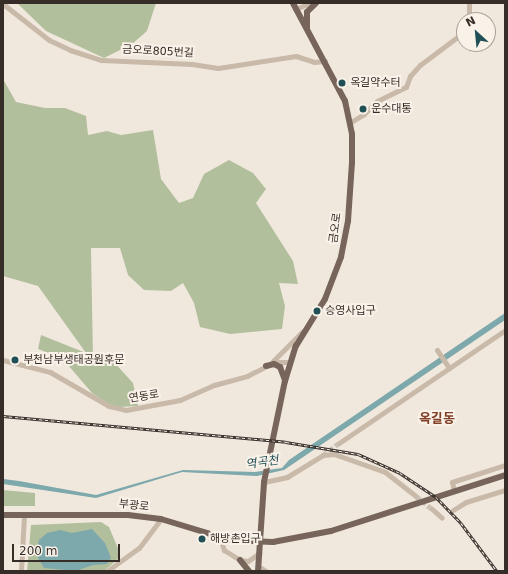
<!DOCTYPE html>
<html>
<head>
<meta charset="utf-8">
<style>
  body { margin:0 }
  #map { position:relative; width:508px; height:574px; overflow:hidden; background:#f1e8dd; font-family:"DejaVu Sans","Noto Sans KR",sans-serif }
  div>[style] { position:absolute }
  .green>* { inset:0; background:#b2bf9d }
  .water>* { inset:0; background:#7da8ac }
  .minor-tunnel>* { height:5px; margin-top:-2.5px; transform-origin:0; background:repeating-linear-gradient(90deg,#ccc3b9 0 5px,transparent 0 7.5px) }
  .minor>* { height:5px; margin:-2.5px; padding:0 2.5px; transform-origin:2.5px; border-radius:2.5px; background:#c8b9a9 }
  .major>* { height:6px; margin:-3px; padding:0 3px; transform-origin:3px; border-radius:3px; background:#77655b }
  .rail>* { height:2.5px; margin-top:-1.25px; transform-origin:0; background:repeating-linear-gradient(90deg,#f9f2e9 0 3px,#362d29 0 6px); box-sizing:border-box; border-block:1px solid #362d29 }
  .dots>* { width:11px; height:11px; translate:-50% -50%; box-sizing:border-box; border:2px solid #f9f2e9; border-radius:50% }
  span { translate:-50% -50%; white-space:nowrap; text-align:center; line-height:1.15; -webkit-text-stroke:4px #f9f2e9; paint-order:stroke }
  .street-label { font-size:11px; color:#362d29 }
  .poi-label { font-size:11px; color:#362d29 }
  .left { translate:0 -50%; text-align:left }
  .water-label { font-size:12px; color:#204f55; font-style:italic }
  .quarter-label { font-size:13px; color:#803f26; font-weight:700 }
  .frame { position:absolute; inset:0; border:4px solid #362d29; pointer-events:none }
  .north { position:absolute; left:456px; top:12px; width:40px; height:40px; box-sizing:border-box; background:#f9f2e9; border:1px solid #aba39c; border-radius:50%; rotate:333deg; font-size:11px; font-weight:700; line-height:16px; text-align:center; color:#362d29 }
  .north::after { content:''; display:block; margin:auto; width:14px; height:18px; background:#204f55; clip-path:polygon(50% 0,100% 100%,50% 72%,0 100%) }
  .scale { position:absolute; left:12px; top:544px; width:108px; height:18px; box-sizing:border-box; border:2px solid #362d29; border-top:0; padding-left:5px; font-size:12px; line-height:14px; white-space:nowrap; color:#362d29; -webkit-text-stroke:3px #f9f2e9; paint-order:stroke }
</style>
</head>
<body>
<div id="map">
  <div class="green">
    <i style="clip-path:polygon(17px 3px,156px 3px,147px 31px,132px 44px,104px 58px,46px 31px)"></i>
    <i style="clip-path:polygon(3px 79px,16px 102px,45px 108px,65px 108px,86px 116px,88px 135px,107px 131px,121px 135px,153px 130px,161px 179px,179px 203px,193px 198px,204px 174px,229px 160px,253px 173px,266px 189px,256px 203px,293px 261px,298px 284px,279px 283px,285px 306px,282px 329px,230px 334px,200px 327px,194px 303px,183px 283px,171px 291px,144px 290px,128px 275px,120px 248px,91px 248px,93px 359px,113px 361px,133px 383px,138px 406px,118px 407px,107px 403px,92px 393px,62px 358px,38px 349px,41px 335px,86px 353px,38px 286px,3px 276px)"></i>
    <i style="clip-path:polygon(3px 490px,35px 493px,35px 506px,3px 506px)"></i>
    <i style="clip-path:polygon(101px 522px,109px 527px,120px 553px,119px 558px,104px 571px,27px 571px,31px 525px)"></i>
  </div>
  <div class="water">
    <i style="clip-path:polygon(505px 313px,505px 320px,284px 470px,257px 476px,182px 472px,96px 498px,3px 484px,3px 479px,19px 481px,96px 495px,183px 470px,255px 472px,282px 468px,289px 460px)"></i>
    <i style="clip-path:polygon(92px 529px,105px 543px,111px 558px,107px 564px,93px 565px,76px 571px,44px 568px,38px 558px,37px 549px,39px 540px,47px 533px,60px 530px,72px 533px)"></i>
  </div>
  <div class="minor-tunnel">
    <i style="left:323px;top:455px;width:20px;rotate:-37deg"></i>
    <i style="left:416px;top:496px;width:21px;rotate:39deg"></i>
  </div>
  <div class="minor">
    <i style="left:469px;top:3px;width:17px;rotate:90deg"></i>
    <i style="left:3px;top:4px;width:58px;rotate:38deg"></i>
    <i style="left:49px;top:40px;width:23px;rotate:25deg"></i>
    <i style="left:70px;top:50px;width:33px;rotate:18deg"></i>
    <i style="left:101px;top:60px;width:91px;rotate:2.5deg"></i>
    <i style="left:192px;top:64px;width:26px;rotate:9deg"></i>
    <i style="left:218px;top:68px;width:79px;rotate:-8.7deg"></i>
    <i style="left:296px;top:56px;width:19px;rotate:18deg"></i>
    <i style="left:314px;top:62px;width:11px;rotate:-5deg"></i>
    <i style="left:295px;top:9px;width:17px;rotate:-21deg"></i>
    <i style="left:351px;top:122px;width:15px;rotate:-32deg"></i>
    <i style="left:364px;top:114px;width:18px;rotate:-45deg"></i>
    <i style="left:377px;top:101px;width:32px;rotate:-26deg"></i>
    <i style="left:406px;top:87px;width:12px;rotate:-70deg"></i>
    <i style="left:410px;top:76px;width:15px;rotate:-48deg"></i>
    <i style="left:420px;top:65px;width:55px;rotate:-36.9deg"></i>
    <i style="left:437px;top:350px;width:22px;rotate:56deg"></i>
    <i style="left:3px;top:360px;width:49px;rotate:14.3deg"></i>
    <i style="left:50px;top:372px;width:68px;rotate:30deg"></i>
    <i style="left:109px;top:406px;width:17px;rotate:13deg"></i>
    <i style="left:126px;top:410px;width:55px;rotate:-10.5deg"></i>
    <i style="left:180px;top:400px;width:37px;rotate:-24deg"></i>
    <i style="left:214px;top:385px;width:34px;rotate:-15deg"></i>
    <i style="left:247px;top:376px;width:30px;rotate:-27deg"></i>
    <i style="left:274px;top:362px;width:16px"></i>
    <i style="left:272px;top:362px;width:44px;rotate:-45deg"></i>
    <i style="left:339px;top:443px;width:201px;rotate:-34.2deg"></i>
    <i style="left:264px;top:482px;width:24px;rotate:-12deg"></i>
    <i style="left:287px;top:477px;width:42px;rotate:-31.4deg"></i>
    <i style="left:323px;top:455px;width:11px;rotate:-5deg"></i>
    <i style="left:334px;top:454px;width:54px;rotate:19.4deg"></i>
    <i style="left:385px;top:472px;width:39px;rotate:38deg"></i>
    <i style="left:454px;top:491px;width:9px;rotate:-103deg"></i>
    <i style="left:452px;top:482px;width:56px;rotate:-17.8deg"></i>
    <i style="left:432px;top:509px;width:13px;rotate:42deg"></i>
    <i style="left:453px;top:510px;width:15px;rotate:-32deg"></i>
    <i style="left:466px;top:502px;width:41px;rotate:-17.1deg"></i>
    <i style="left:220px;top:538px;width:13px;rotate:72deg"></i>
    <i style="left:224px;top:550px;width:19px;rotate:32deg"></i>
    <i style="left:240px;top:560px;width:8px;rotate:7deg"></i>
    <i style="left:248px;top:561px;width:14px;rotate:-36deg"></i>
    <i style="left:258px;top:566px;width:9px;rotate:32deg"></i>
    <i style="left:21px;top:571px;width:56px;rotate:-86.9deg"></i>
    <i style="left:107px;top:571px;width:39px;rotate:-36deg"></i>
    <i style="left:139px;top:548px;width:36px;rotate:-53deg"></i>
  </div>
  <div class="major">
    <i style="left:307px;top:27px;width:15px;rotate:-90deg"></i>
    <i style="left:307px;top:12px;width:13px;rotate:-45deg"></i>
    <i style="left:266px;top:366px;width:8px;rotate:-14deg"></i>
    <i style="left:274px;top:364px;width:7px;rotate:27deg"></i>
    <i style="left:280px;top:367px;width:14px;rotate:69deg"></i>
    <i style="left:3px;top:515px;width:125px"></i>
    <i style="left:128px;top:515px;width:33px;rotate:7deg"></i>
    <i style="left:161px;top:519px;width:72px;rotate:16.9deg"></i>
    <i style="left:230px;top:540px;width:43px;rotate:2.7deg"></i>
    <i style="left:273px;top:542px;width:59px;rotate:-10.7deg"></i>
    <i style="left:331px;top:531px;width:183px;rotate:-17.8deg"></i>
    <i style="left:240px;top:560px;width:14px;rotate:51deg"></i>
    <i style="left:258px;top:571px;width:89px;rotate:-86.1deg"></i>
    <i style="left:264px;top:482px;width:103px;rotate:-78.3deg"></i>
    <i style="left:285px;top:381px;width:37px;rotate:-73deg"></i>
    <i style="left:296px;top:346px;width:55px;rotate:-58.3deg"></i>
    <i style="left:325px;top:299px;width:45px;rotate:-69.1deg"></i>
    <i style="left:341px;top:257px;width:37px;rotate:-79deg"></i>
    <i style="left:348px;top:221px;width:58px;rotate:-86.1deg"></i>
    <i style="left:352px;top:163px;width:29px;rotate:-90deg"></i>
    <i style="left:352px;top:134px;width:34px;rotate:-102deg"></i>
    <i style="left:345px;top:101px;width:111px;rotate:-118deg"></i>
  </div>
  <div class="rail">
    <i style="left:3px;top:416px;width:284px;rotate:5.2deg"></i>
    <i style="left:286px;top:442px;width:73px;rotate:9.5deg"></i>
    <i style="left:358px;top:454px;width:46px;rotate:24.3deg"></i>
    <i style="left:400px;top:473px;width:43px;rotate:33.7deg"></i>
    <i style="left:436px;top:497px;width:36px;rotate:46deg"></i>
    <i style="left:461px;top:523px;width:60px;rotate:53.1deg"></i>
  </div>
  <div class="dots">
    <i style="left:342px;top:83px;background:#204f55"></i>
    <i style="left:363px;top:109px;background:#204f55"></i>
    <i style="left:317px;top:311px;background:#204f55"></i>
    <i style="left:15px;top:360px;background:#204f55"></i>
    <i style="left:202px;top:539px;background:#204f55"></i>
  </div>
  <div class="street-label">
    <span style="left:158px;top:52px;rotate:3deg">금오로805번길</span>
    <span style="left:336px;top:228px;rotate:-82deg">금오로</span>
    <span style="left:144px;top:397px;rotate:-9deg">연동로</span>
    <span style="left:134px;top:506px;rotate:6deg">부광로</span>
  </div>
  <div class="poi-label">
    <span class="left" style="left:350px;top:83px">옥길약수터</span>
    <span class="left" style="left:371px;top:109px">운수대통</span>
    <span class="left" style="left:325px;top:311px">승영사입구</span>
    <span class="left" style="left:23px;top:360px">부천남부생태공원후문</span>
    <span class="left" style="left:210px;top:539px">해방촌입구</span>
  </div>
  <div class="water-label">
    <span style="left:262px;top:463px;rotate:-8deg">역곡천</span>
  </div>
  <div class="quarter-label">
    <span style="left:437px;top:419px">옥길동</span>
  </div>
  <div class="frame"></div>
  <div class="north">N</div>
  <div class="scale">200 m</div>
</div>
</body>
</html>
